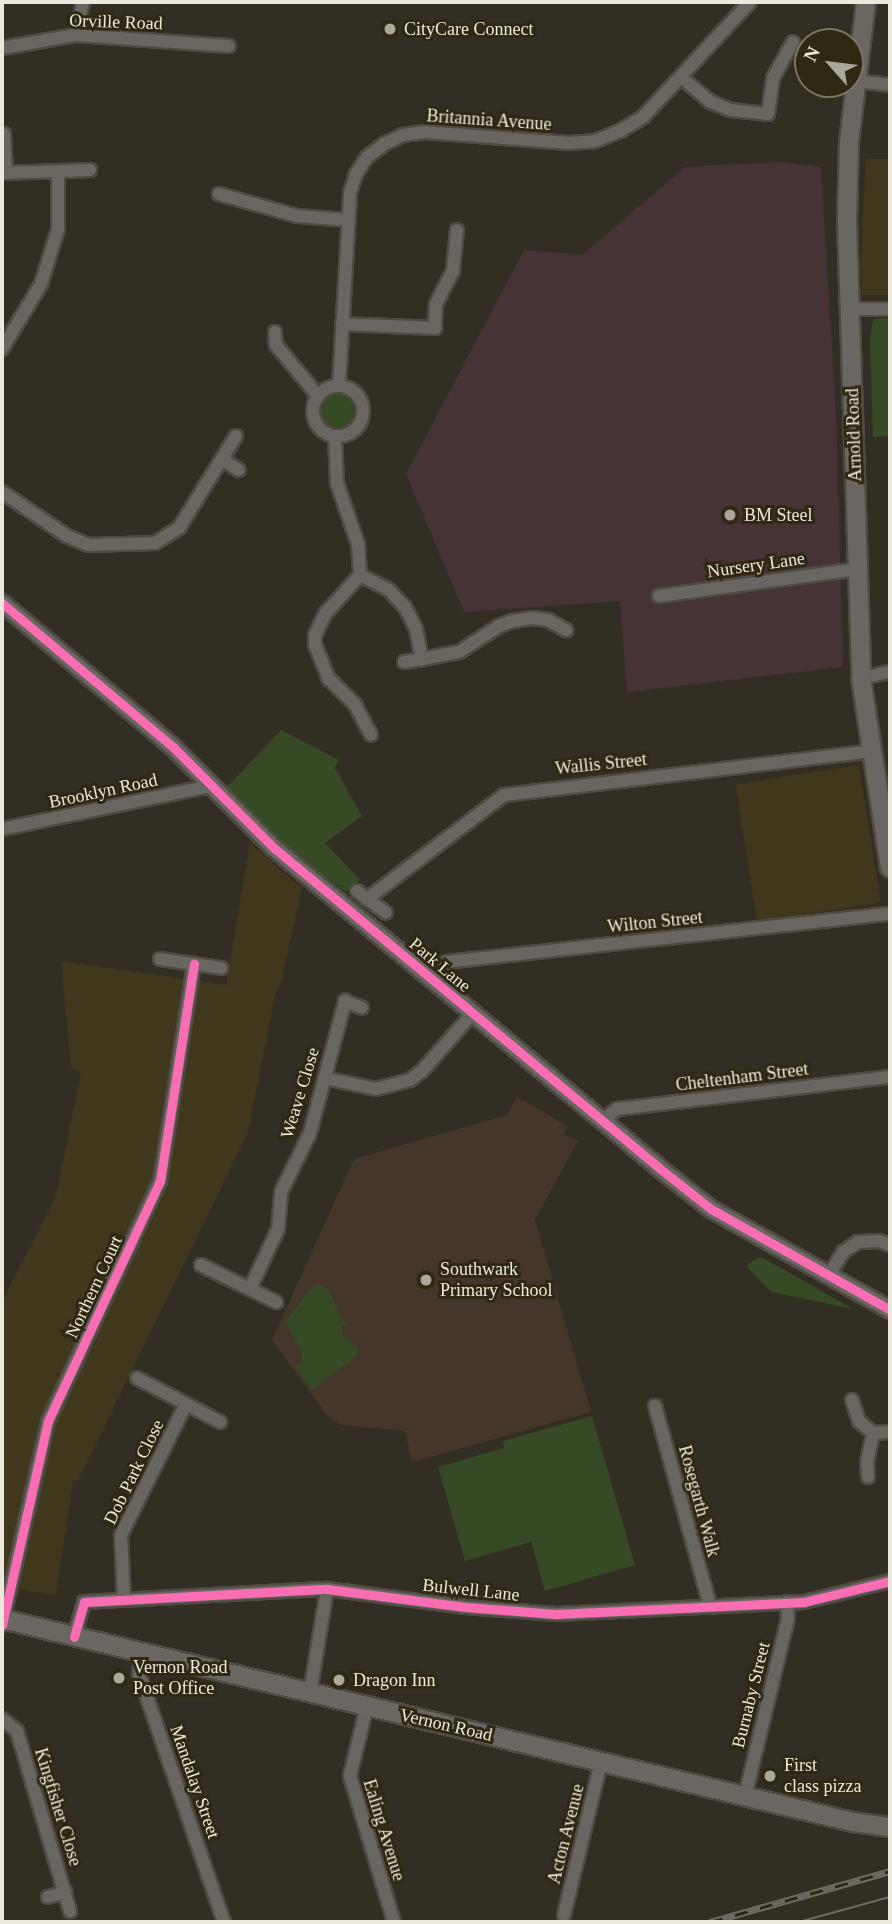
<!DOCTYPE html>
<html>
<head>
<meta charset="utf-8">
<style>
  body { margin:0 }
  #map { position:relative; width:892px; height:1924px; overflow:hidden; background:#332e23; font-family:"Times New Roman",serif }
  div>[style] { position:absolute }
  .commercial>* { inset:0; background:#453336 }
  .built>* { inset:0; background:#40381d; transform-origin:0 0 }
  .education>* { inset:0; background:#44362a }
  .green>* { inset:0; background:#364a25 }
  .round { border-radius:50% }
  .roads { filter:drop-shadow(2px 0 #4f4b42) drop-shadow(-2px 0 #4f4b42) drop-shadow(0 2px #4f4b42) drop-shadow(0 -2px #4f4b42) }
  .minor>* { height:12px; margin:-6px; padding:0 6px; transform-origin:6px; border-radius:6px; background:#696561 }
  .minor>.ring { margin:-6px; padding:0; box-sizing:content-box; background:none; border:12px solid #696561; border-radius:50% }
  .tertiary>* { height:16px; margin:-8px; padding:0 8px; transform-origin:8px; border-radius:8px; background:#696561 }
  .secondary>* { height:18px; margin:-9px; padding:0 9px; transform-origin:9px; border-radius:9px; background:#6a6661 }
  .tram>* { height:2px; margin:-1px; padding:0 1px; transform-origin:1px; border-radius:1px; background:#6e6a64 }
  .rail>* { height:7px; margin-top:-3.5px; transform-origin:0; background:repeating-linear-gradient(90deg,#2f2813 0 13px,#6e6a64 0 26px); box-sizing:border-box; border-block:2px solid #6e6a64 }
  .cycleway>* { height:9px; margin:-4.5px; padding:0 4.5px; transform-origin:4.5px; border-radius:4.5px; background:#f96db3 }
  .dots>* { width:19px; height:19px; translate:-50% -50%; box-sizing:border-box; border:4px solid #2f2813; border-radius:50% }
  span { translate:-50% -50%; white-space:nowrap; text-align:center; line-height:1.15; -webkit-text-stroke:6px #2f2813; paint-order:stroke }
  .street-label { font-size:18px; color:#ece8db }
  .poi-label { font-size:18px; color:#ece8db }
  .left { translate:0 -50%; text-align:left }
  .frame { position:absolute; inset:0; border:4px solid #ece8db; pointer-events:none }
  .north { position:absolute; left:794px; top:28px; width:70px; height:70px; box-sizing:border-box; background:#2f2813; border:2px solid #7b7563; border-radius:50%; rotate:298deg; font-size:19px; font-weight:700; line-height:28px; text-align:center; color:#ece8db }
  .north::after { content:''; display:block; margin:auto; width:24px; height:32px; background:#aba79b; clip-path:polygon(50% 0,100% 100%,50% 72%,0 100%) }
</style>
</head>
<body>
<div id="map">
  <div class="commercial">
    <i style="clip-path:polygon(779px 162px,821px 167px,836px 414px,843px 667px,627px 692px,620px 601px,464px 612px,406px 474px,524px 250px,582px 255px,685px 167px)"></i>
  </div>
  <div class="built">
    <i style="clip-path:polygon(866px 159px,890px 159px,890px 295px,862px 295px,861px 259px)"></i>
    <i style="left:859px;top:765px;width:139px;height:125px;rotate:81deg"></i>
    <i style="clip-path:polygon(250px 843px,302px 888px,280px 987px,276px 990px,248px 1132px,78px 1481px,73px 1480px,56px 1595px,2px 1587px,2px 1302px,56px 1196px,81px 1073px,71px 1068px,61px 961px,226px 985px)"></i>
  </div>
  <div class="education">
    <i style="clip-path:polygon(517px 1097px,568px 1126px,564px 1134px,578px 1141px,535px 1220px,591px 1412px,412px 1462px,405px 1431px,341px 1425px,329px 1418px,272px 1340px,354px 1159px,507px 1115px)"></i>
  </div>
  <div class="green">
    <i style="clip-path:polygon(890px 318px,890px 436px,873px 437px,870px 339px,873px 319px)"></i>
    <i class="round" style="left:320px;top:394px;width:34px;height:34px"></i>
    <i style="clip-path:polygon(281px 730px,339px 760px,335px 768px,362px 816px,325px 843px,360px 880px,346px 892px,278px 841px,225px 789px)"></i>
    <i style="clip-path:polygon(759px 1257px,767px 1260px,853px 1309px,771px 1292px,746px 1266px)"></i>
    <i style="clip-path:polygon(318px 1285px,328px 1288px,339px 1314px,347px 1325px,342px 1326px,342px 1334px,359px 1349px,358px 1355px,312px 1390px,295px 1366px,302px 1364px,302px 1352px,285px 1321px,313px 1287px)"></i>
    <i style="clip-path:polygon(592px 1416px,635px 1565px,545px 1591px,531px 1542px,465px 1561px,438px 1467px,504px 1448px,503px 1441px)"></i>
  </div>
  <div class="roads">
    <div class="minor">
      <i style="left:76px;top:35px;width:34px;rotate:-78deg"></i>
      <i style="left:2px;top:48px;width:75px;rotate:-10deg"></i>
      <i style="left:76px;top:35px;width:153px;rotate:4.1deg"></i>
      <i style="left:682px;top:78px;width:38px;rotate:40deg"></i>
      <i style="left:711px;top:102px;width:22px;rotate:22deg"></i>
      <i style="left:731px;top:110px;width:37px;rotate:6deg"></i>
      <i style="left:768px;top:114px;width:36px;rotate:-82deg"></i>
      <i style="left:773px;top:78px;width:41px;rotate:-60.9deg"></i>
      <i style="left:857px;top:81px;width:33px;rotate:7deg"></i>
      <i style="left:4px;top:134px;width:39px;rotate:87deg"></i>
      <i style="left:2px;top:173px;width:88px;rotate:-2deg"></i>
      <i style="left:219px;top:194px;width:81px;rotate:15.8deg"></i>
      <i style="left:297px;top:216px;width:52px;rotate:4.4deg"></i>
      <i style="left:851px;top:309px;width:39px"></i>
      <i style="left:342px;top:324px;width:93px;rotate:2.5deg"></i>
      <i style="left:435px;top:328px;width:24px;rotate:-88deg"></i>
      <i style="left:436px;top:304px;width:38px;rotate:-63deg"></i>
      <i style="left:453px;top:270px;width:40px;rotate:-84.3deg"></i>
      <i style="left:275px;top:332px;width:13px;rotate:86deg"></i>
      <i style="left:276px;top:345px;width:66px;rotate:50.5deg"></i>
      <i style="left:2px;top:349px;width:76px;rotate:-59deg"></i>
      <i style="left:41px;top:284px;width:58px;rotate:-72.8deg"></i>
      <i style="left:58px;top:229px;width:58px;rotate:-90deg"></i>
      <i class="ring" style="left:313px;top:386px;width:38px;height:38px"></i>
      <i style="left:339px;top:386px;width:193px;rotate:-86.7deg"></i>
      <i style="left:350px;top:193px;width:20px;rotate:-72deg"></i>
      <i style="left:356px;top:174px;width:20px;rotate:-57deg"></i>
      <i style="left:367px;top:157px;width:21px;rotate:-37deg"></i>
      <i style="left:384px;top:144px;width:21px;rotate:-25deg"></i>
      <i style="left:403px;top:135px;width:22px;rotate:-8deg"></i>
      <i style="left:425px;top:132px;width:144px;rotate:4.4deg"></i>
      <i style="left:569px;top:143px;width:26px;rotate:-4deg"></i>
      <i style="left:595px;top:141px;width:27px;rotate:-22deg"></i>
      <i style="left:620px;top:131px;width:27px;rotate:-31deg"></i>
      <i style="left:643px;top:117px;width:157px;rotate:-47.1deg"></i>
      <i style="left:335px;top:436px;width:47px;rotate:87.6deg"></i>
      <i style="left:337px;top:483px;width:65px;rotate:71deg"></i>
      <i style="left:358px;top:544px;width:31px;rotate:86deg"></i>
      <i style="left:360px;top:575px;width:52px;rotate:131.9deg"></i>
      <i style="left:325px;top:614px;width:23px;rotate:115deg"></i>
      <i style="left:315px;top:635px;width:10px;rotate:90deg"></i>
      <i style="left:315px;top:645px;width:37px;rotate:68deg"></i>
      <i style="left:329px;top:679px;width:35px;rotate:44deg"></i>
      <i style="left:354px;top:703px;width:36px;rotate:62deg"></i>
      <i style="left:222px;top:459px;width:20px;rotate:33deg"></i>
      <i style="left:2px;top:492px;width:78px;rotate:34.1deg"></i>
      <i style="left:67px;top:536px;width:23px;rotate:23deg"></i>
      <i style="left:88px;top:545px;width:67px;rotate:-1.7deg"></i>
      <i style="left:155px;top:543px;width:28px;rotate:-32deg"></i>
      <i style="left:179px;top:528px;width:108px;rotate:-58.2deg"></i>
      <i style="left:360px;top:575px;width:33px;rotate:27deg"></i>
      <i style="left:389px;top:590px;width:23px;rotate:47deg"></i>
      <i style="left:405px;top:607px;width:25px;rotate:63deg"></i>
      <i style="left:416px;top:629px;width:31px;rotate:79deg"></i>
      <i style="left:422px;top:659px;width:38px;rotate:-11deg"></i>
      <i style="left:459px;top:652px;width:48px;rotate:-33deg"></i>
      <i style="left:499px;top:626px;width:15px;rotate:-20deg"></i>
      <i style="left:513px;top:621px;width:19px;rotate:-9deg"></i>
      <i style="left:532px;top:618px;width:16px;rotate:7deg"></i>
      <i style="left:548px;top:620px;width:21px;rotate:29deg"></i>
      <i style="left:659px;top:596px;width:201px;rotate:-7.7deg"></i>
      <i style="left:404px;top:662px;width:18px;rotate:-9deg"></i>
      <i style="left:861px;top:678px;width:30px;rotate:-12deg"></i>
      <i style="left:2px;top:829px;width:212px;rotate:-11.7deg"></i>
      <i style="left:357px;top:891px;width:36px;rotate:37deg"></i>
      <i style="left:367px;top:899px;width:172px;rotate:-37.2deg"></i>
      <i style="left:504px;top:795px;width:371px;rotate:-6.8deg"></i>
      <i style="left:160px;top:959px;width:62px;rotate:8.4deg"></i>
      <i style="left:446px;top:962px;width:447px;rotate:-6.2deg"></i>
      <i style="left:324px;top:1078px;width:53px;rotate:11.9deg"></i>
      <i style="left:376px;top:1089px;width:35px;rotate:-15deg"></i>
      <i style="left:410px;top:1080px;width:15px;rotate:-37deg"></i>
      <i style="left:422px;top:1071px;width:77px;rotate:-48.7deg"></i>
      <i style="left:602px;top:1121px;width:19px;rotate:-39deg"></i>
      <i style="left:617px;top:1109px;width:275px;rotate:-6.7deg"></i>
      <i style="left:201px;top:1265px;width:84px;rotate:26.3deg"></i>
      <i style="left:828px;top:1277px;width:29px;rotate:-59deg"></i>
      <i style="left:843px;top:1252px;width:18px;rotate:-34deg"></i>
      <i style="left:858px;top:1242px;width:21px;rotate:-3deg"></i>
      <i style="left:879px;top:1241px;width:12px;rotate:20deg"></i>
      <i style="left:250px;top:1289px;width:66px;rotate:-65deg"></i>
      <i style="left:278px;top:1229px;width:37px;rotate:-85deg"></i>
      <i style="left:281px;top:1192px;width:66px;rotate:-63.8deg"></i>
      <i style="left:310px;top:1133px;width:137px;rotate:-75.1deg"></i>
      <i style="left:345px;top:1001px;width:18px;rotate:22deg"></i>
      <i style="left:137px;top:1378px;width:94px;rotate:27.9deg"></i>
      <i style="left:852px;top:1400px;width:22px;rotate:72deg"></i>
      <i style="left:859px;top:1421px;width:18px;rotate:41deg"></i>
      <i style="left:873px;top:1433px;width:17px;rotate:-3deg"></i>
      <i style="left:655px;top:1406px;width:207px;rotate:74.6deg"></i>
      <i style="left:868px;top:1477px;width:15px;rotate:-94deg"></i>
      <i style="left:867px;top:1462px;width:30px;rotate:-78deg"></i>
      <i style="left:124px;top:1600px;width:65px;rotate:-92.6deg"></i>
      <i style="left:121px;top:1535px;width:146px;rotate:-63.6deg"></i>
      <i style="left:2px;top:1625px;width:209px;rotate:-77.3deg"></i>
      <i style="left:48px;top:1421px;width:265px;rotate:-65deg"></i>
      <i style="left:160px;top:1181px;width:220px;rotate:-81.1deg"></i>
      <i style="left:74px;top:1637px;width:36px;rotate:-74deg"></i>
      <i style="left:84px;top:1602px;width:243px;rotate:-3.1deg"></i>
      <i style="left:327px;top:1589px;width:140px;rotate:7.4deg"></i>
      <i style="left:466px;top:1607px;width:90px;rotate:4.4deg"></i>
      <i style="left:556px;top:1614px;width:248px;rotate:-2.8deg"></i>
      <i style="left:804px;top:1602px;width:89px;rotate:-13.7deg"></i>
      <i style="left:141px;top:1653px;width:21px;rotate:95deg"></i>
      <i style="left:139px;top:1674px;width:262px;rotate:71.1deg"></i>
      <i style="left:310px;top:1693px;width:105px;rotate:-80.7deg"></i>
      <i style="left:367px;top:1706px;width:72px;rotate:103.7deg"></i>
      <i style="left:350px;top:1776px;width:152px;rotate:73.2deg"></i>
      <i style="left:2px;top:1719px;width:19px;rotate:39deg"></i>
      <i style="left:17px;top:1731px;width:188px;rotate:73.6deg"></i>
      <i style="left:745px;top:1796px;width:183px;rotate:-76.4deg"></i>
      <i style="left:788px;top:1618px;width:16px;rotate:-94deg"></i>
      <i style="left:48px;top:1897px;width:18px;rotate:-16deg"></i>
      <i style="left:564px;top:1915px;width:157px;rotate:-76.4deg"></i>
    </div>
    <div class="tertiary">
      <i style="left:2px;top:603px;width:224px;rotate:40.1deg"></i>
      <i style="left:173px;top:747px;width:143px;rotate:45deg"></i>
      <i style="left:274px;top:848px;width:499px;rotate:39.7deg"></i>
      <i style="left:658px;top:1167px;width:68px;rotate:38.4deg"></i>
      <i style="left:711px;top:1209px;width:206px;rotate:29.4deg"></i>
    </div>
    <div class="secondary">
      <i style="left:866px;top:2px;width:142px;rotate:96.9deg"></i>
      <i style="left:849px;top:143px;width:78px;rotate:91.5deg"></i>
      <i style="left:847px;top:221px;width:457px;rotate:88.2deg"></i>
      <i style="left:861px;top:678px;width:192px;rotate:81.3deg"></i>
      <i style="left:2px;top:1619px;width:875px;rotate:13.42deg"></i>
      <i style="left:853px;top:1822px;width:37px;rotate:8deg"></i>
    </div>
  </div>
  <div class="tram">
    <i style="left:799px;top:1922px;width:94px;rotate:-15.4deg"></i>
  </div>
  <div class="rail">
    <i style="left:710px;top:1922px;width:187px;rotate:-15.8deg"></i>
  </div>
  <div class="cycleway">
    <i style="left:2px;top:603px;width:224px;rotate:40.1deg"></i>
    <i style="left:173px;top:747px;width:143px;rotate:45deg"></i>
    <i style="left:274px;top:848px;width:499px;rotate:39.7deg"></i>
    <i style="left:658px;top:1167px;width:68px;rotate:38.4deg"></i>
    <i style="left:711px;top:1209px;width:206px;rotate:29.4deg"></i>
    <i style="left:2px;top:1625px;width:209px;rotate:-77.3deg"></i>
    <i style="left:48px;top:1421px;width:265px;rotate:-65deg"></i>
    <i style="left:160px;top:1181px;width:220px;rotate:-81.1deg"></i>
    <i style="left:74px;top:1637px;width:36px;rotate:-74deg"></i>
    <i style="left:84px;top:1602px;width:243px;rotate:-3.1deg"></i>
    <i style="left:327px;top:1589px;width:140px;rotate:7.4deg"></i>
    <i style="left:466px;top:1607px;width:90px;rotate:4.4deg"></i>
    <i style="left:556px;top:1614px;width:248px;rotate:-2.8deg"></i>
    <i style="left:804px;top:1602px;width:89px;rotate:-13.7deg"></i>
  </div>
  <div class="dots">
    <i style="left:390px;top:29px;background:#aba79b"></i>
    <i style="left:730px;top:515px;background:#aba79b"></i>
    <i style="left:426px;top:1280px;background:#aba79b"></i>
    <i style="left:119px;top:1678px;background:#aba79b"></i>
    <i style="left:339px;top:1680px;background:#aba79b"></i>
    <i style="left:770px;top:1776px;background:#aba79b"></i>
  </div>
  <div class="street-label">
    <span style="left:116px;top:22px;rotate:2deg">Orville Road</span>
    <span style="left:489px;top:120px;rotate:4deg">Britannia Avenue</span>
    <span style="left:854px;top:435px;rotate:-92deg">Arnold Road</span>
    <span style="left:756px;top:565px;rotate:-8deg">Nursery Lane</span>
    <span style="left:601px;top:764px;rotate:-6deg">Wallis Street</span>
    <span style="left:103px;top:791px;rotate:-12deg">Brooklyn Road</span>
    <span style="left:655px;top:922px;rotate:-6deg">Wilton Street</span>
    <span style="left:440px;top:965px;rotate:40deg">Park Lane</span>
    <span style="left:742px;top:1077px;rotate:-7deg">Cheltenham Street</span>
    <span style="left:300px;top:1093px;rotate:-73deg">Weave Close</span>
    <span style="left:94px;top:1287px;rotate:-65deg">Northern Court</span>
    <span style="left:134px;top:1472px;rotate:-64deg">Dob Park Close</span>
    <span style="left:699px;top:1501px;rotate:75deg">Rosegarth Walk</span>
    <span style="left:471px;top:1590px;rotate:6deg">Bulwell Lane</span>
    <span style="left:751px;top:1695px;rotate:-76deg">Burnaby Street</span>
    <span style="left:446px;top:1725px;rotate:13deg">Vernon Road</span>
    <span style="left:195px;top:1782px;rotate:71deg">Mandalay Street</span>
    <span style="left:58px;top:1807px;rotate:73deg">Kingfisher Close</span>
    <span style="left:384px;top:1830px;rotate:73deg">Ealing Avenue</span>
    <span style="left:566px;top:1834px;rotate:-76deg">Acton Avenue</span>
  </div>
  <div class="poi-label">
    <span class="left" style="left:404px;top:29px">CityCare Connect</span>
    <span class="left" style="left:744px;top:515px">BM Steel</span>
    <span class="left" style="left:440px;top:1280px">Southwark<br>Primary School</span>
    <span class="left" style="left:133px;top:1678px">Vernon Road<br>Post Office</span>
    <span class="left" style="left:353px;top:1680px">Dragon Inn</span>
    <span class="left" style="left:784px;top:1776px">First<br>class pizza</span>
  </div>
  <div class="frame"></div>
  <div class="north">N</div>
</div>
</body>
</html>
